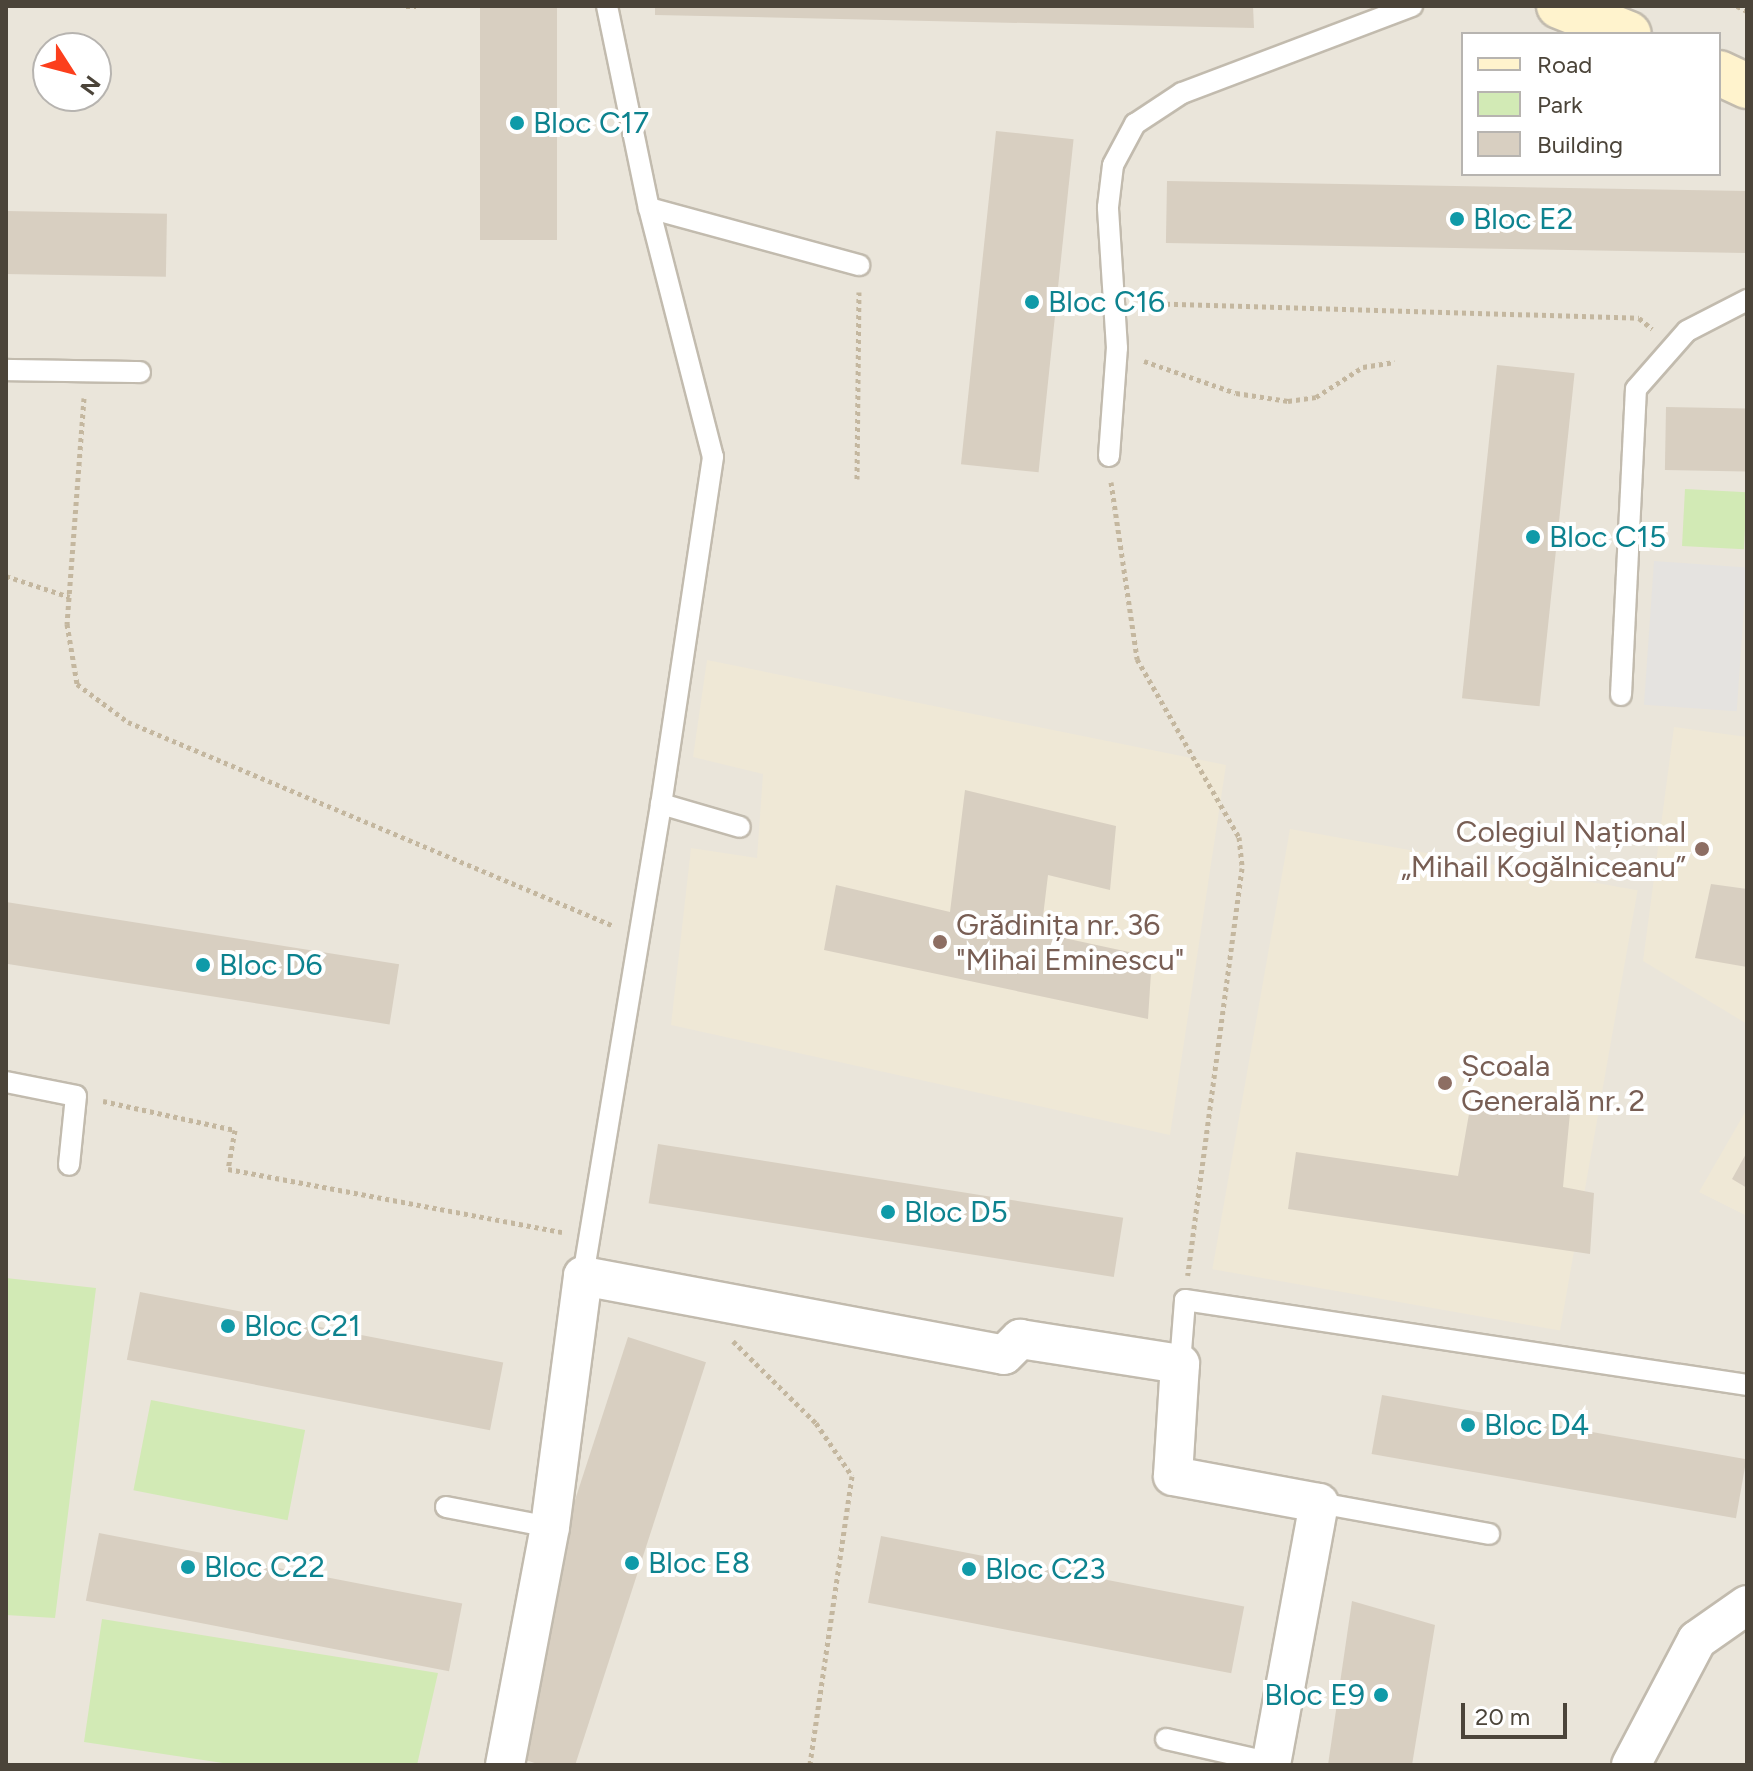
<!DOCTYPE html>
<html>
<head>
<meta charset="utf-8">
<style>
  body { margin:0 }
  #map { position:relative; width:1753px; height:1771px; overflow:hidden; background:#f6f3ec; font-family:Figtree,sans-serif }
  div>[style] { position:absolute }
  .residential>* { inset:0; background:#eae5da }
  .education>* { inset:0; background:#efe8d6; transform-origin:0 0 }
  .green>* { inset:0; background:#d2eab5; transform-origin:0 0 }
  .parking>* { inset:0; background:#e5e3e0; transform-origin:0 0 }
  .building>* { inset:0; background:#d8cfc1; transform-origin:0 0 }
  .path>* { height:5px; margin-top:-2.5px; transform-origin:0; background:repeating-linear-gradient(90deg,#c4b79f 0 4px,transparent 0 8px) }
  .roads { filter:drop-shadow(2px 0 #c2bbae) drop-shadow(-2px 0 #c2bbae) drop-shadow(0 2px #c2bbae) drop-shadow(0 -2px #c2bbae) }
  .lane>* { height:20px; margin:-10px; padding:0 10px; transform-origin:10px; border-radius:10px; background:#fff }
  .street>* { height:38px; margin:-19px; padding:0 19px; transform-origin:19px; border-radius:19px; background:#fff }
  .secondary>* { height:44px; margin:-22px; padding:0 22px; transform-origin:22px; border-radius:22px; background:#fff3cd }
  .dots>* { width:22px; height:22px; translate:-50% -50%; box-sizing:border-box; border:4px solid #fff; border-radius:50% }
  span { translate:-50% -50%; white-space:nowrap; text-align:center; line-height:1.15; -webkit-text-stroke:8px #fff; paint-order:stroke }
  .culture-label { font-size:30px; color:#0d838f }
  .left { translate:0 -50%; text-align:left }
  .right { translate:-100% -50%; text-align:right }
  .education-label { font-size:30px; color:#785e54 }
  .frame { position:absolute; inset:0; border:8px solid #4b4439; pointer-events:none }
  .legend { position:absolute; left:1461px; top:32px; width:260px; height:144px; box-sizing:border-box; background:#fff; border:2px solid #b7b4b0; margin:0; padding:10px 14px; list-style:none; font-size:24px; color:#4b4439 }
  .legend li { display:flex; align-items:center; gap:16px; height:40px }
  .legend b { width:40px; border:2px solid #b7b4b0 }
  .north { position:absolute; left:32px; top:32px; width:80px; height:80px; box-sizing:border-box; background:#fff; border:2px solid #b7b4b0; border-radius:50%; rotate:126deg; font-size:22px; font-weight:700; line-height:32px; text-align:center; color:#4b4439 }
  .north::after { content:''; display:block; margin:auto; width:28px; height:36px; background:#fc3f1d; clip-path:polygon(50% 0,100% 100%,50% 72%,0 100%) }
  .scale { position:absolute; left:1461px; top:1703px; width:106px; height:36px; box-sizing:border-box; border:4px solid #4b4439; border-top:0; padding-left:10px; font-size:24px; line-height:28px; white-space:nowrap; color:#4b4439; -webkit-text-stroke:6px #fff; paint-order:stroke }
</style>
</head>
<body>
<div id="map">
  <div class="residential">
    <i style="clip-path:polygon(evenodd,6px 6px,1747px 6px,1747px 1765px,6px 1765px,6px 6px,1463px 34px,1719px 34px,1719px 174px,1463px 174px,1463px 34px,6px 6px,48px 48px,96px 48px,96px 96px,48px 96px,48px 48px)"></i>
  </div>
  <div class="education">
    <i style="clip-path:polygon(707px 660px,1226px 765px,1170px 1135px,671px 1025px,691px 848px,757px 858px,763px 774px,693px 757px)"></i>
    <i style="clip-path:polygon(1674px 727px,1747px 737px,1747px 1024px,1643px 961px)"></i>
    <i style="left:1290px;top:829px;width:353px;height:447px;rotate:10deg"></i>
    <i style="clip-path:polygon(1747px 1109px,1747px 1216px,1699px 1192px)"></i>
  </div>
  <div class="green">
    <i style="left:1685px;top:489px;width:62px;height:57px;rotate:3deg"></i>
    <i style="clip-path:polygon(6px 1278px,96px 1288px,55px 1618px,6px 1615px)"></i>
    <i style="left:151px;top:1400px;width:157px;height:92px;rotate:11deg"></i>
    <i style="clip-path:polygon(102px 1619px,438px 1673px,417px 1765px,236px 1765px,84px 1742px)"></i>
  </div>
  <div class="parking">
    <i style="left:1654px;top:561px;width:93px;height:144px;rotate:4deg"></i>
  </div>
  <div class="building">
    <i style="left:480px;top:6px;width:77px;height:234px"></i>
    <i style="clip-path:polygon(655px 6px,1253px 6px,1254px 28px,655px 15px)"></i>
    <i style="left:996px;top:131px;width:78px;height:335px;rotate:6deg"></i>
    <i style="left:1167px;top:181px;width:580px;height:62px;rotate:1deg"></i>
    <i style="left:6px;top:211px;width:161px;height:63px;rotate:1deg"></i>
    <i style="left:1497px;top:365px;width:78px;height:335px;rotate:6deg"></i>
    <i style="left:1666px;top:407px;width:81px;height:63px;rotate:1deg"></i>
    <i style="clip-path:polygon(965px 790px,1116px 826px,1110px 890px,1048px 875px,1041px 933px,1152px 957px,1148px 1019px,824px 950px,836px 885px,950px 912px)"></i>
    <i style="clip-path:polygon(1711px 884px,1747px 889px,1747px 967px,1695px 958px)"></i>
    <i style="left:6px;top:902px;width:398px;height:61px;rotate:9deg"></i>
    <i style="clip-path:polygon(1472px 1097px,1570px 1113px,1563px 1187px,1594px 1193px,1590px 1254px,1288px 1209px,1296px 1152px,1458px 1176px)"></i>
    <i style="left:658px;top:1144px;width:471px;height:60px;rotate:9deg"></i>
    <i style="clip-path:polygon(1747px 1152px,1747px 1188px,1732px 1179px)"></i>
    <i style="left:140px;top:1292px;width:370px;height:69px;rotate:11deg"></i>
    <i style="left:628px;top:1337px;width:82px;height:434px;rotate:18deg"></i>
    <i style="left:1382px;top:1395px;width:370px;height:60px;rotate:10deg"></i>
    <i style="left:99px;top:1533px;width:370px;height:69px;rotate:11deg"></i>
    <i style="left:881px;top:1536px;width:370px;height:68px;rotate:11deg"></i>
    <i style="clip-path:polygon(1352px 1601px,1435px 1625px,1412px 1765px,1328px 1765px)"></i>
  </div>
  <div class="path">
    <i style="left:406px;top:6px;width:10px"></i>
    <i style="left:1737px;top:6px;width:11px;rotate:27deg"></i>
    <i style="left:1142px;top:303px;width:497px;rotate:1.7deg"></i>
    <i style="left:1639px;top:318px;width:17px;rotate:40deg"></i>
    <i style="left:1144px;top:361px;width:97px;rotate:19.2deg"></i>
    <i style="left:1236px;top:393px;width:53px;rotate:8.7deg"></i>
    <i style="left:1288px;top:401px;width:28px;rotate:-8deg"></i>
    <i style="left:1316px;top:397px;width:56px;rotate:-32.6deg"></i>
    <i style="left:1363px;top:367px;width:32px;rotate:-9deg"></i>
    <i style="left:84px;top:398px;width:227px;rotate:94.3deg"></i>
    <i style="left:67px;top:624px;width:61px;rotate:80.5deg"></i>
    <i style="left:77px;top:684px;width:64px;rotate:36.7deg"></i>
    <i style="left:128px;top:722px;width:527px;rotate:22.77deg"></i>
    <i style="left:857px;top:479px;width:187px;rotate:-89.4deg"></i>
    <i style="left:1111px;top:482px;width:179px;rotate:81.6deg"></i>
    <i style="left:1137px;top:659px;width:205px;rotate:60.2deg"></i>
    <i style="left:1239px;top:837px;width:31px;rotate:84deg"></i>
    <i style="left:1242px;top:868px;width:411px;rotate:97.6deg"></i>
    <i style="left:6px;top:576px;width:67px;rotate:18.2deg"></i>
    <i style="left:103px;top:1101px;width:135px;rotate:12.4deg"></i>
    <i style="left:235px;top:1130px;width:40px;rotate:100deg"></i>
    <i style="left:228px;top:1169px;width:340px;rotate:10.7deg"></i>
    <i style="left:733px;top:1341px;width:117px;rotate:44.7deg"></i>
    <i style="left:816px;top:1423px;width:64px;rotate:55.8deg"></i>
    <i style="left:852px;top:1476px;width:292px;rotate:98.3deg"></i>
  </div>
  <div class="roads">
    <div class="lane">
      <i style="left:607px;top:6px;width:206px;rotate:78.3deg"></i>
      <i style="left:649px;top:208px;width:218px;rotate:15.2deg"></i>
      <i style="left:649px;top:208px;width:257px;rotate:75.6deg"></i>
      <i style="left:713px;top:457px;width:351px;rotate:98.5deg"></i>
      <i style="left:6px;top:370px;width:134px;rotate:0.9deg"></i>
      <i style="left:1109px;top:456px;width:108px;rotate:-85.8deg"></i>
      <i style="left:1117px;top:348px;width:141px;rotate:-93.7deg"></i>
      <i style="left:1108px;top:207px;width:42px;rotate:-83.2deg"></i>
      <i style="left:1113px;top:165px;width:47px;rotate:-61.8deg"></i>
      <i style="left:1135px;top:124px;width:56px;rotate:-33.4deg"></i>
      <i style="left:1182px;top:93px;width:246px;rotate:-20.7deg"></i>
      <i style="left:1621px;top:695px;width:306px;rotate:-87.2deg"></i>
      <i style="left:1636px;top:389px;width:77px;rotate:-48.7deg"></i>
      <i style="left:1687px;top:331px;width:68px;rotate:-27.3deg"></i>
      <i style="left:6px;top:1082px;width:71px;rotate:11.3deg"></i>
      <i style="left:76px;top:1096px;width:69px;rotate:95.8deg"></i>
      <i style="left:583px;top:1276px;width:478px;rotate:-80.6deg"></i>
      <i style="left:661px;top:804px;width:82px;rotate:16.2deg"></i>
      <i style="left:1180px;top:1364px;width:64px;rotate:-85.5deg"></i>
      <i style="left:1185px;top:1300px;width:568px;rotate:8.6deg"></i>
      <i style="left:1319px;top:1503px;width:173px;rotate:10.3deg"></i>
      <i style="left:446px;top:1507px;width:106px;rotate:10.9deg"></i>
      <i style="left:1166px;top:1739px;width:109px;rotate:12.8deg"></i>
    </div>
    <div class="street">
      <i style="left:505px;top:1765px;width:242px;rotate:-79.3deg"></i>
      <i style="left:550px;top:1527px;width:253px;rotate:-82.5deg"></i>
      <i style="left:583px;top:1276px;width:428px;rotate:10.6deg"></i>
      <i style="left:1004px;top:1355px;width:23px;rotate:-45deg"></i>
      <i style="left:1020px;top:1339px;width:162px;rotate:8.9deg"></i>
      <i style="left:1180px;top:1364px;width:112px;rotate:93.6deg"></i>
      <i style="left:1173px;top:1476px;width:148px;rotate:10.5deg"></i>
      <i style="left:1319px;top:1503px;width:266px;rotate:100.4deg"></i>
      <i style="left:1631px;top:1765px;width:141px;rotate:-62.2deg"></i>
      <i style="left:1697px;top:1640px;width:61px;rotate:-35deg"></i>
    </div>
    <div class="secondary">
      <i style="left:1559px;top:6px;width:75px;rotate:21.8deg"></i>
      <i style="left:1719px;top:73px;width:31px;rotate:25deg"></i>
    </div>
  </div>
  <div class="dots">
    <i style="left:517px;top:123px;background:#0f9aa8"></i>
    <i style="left:1457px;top:219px;background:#0f9aa8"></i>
    <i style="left:1032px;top:302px;background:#0f9aa8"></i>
    <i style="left:1533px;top:537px;background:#0f9aa8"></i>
    <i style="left:1702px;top:849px;background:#8d6e63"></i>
    <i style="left:940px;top:942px;background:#8d6e63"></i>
    <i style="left:203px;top:965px;background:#0f9aa8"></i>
    <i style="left:1445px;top:1083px;background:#8d6e63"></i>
    <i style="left:888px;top:1212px;background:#0f9aa8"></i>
    <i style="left:228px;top:1326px;background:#0f9aa8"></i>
    <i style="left:1468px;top:1425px;background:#0f9aa8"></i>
    <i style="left:632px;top:1563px;background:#0f9aa8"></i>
    <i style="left:188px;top:1567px;background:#0f9aa8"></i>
    <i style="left:969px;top:1569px;background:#0f9aa8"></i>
    <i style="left:1381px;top:1695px;background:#0f9aa8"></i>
  </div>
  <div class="culture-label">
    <span class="left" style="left:533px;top:123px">Bloc C17</span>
    <span class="left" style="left:1473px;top:219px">Bloc E2</span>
    <span class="left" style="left:1048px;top:302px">Bloc C16</span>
    <span class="left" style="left:1549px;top:537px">Bloc C15</span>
    <span class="left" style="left:219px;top:965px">Bloc D6</span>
    <span class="left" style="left:904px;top:1212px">Bloc D5</span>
    <span class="left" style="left:244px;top:1326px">Bloc C21</span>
    <span class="left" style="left:1484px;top:1425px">Bloc D4</span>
    <span class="left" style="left:648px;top:1563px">Bloc E8</span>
    <span class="left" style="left:204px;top:1567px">Bloc C22</span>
    <span class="left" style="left:985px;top:1569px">Bloc C23</span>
    <span class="right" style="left:1365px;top:1695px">Bloc E9</span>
  </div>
  <div class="education-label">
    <span class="right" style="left:1686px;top:849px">Colegiul Național<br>„Mihail Kogălniceanu”</span>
    <span class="left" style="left:956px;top:942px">Grădinița nr. 36<br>"Mihai Eminescu"</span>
    <span class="left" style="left:1461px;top:1083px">Școala<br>Generală nr. 2</span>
  </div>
  <div class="frame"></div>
  <ul class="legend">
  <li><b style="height:10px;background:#fff3cd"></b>Road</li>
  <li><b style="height:22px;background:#d2eab5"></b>Park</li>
  <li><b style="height:22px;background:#d8cfc1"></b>Building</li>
  </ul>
  <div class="north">N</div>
  <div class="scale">20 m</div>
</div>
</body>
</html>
